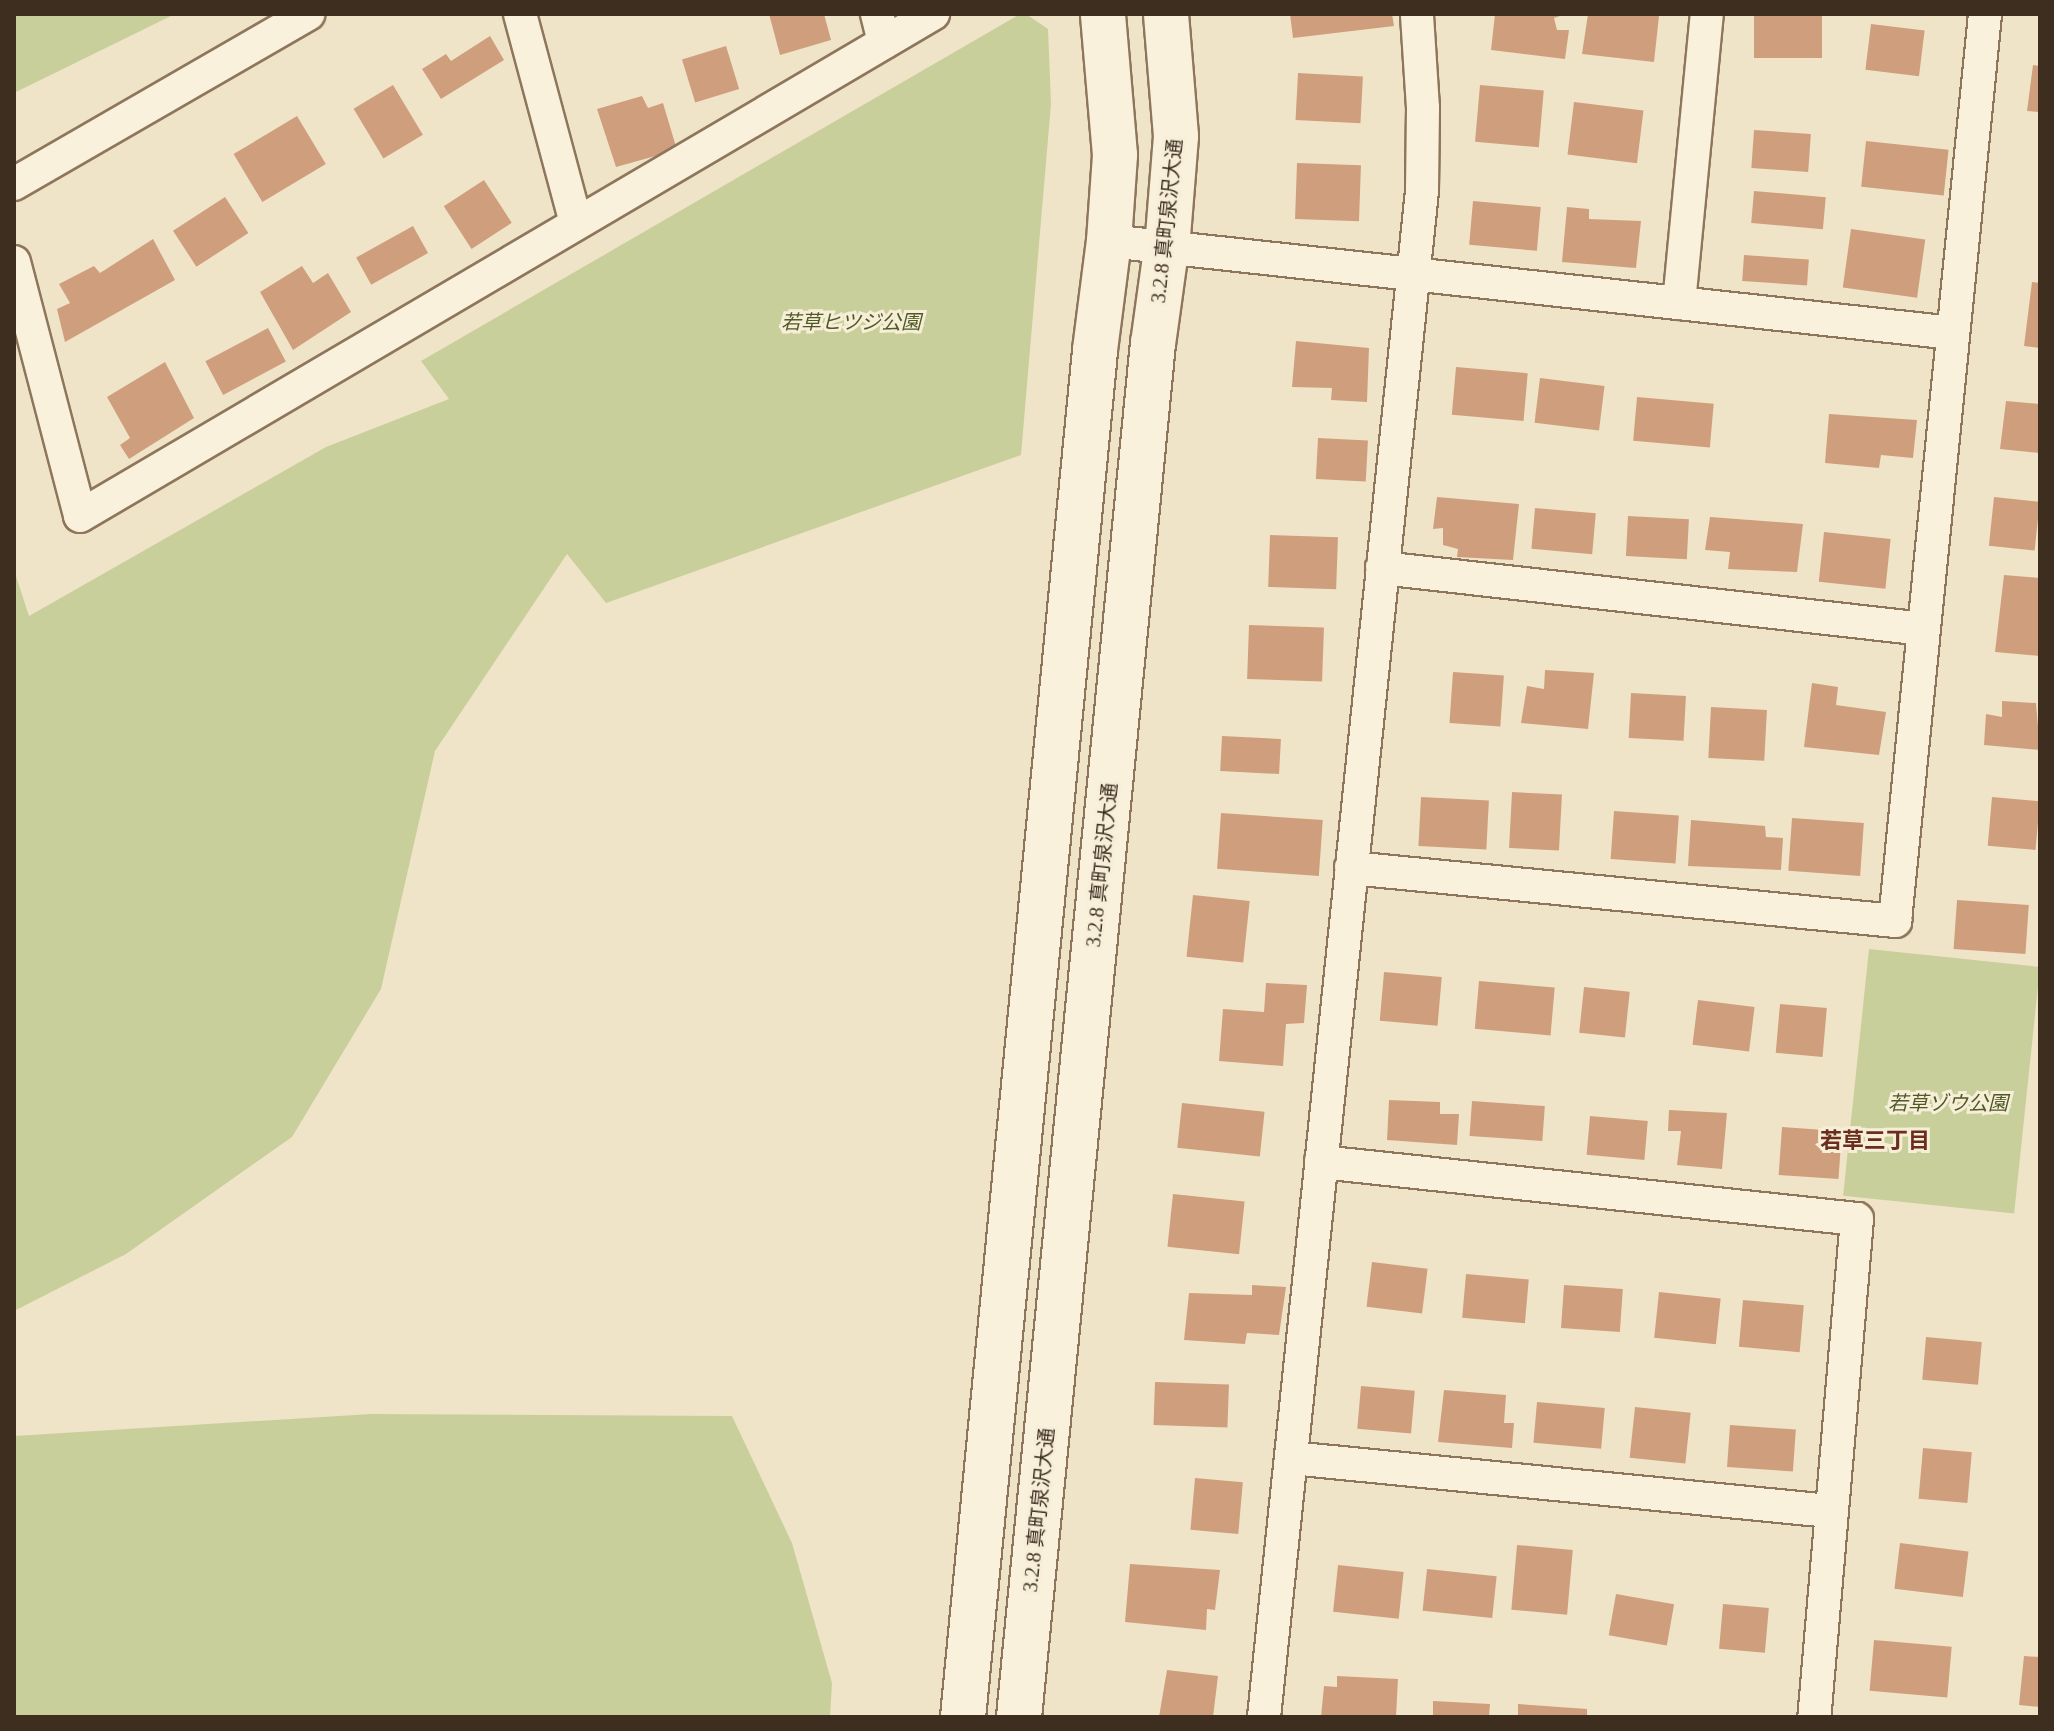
<!DOCTYPE html>
<html>
<head>
<meta charset="utf-8">
<style>
  body { margin:0 }
  #map { position:relative; width:2054px; height:1731px; overflow:hidden; background:#f0e4c8; font-family:"Times New Roman","Noto Sans JP",serif }
  div>[style] { position:absolute }
  .green>* { inset:0; background:#c9cf9b; transform-origin:0 0 }
  .building>* { inset:0; background:#cf9f7d; transform-origin:0 0 }
  .roads { filter:drop-shadow(2px 0 #8d765c) drop-shadow(-2px 0 #8d765c) drop-shadow(0 2px #8d765c) drop-shadow(0 -2px #8d765c) }
  .street>* { height:32px; margin:-16px; padding:0 16px; transform-origin:16px; border-radius:16px; background:#faf1dc }
  .secondary>* { height:44px; margin:-22px; padding:0 22px; transform-origin:22px; border-radius:22px; background:#faf1dc }
  span { translate:-50% -50%; white-space:nowrap; text-align:center; line-height:1.15; -webkit-text-stroke:6px #f7eed8; paint-order:stroke }
  .street-label { font-size:20px; color:#3d2e20 }
  .park-label { font-size:20px; color:#4d5a26; font-style:italic }
  .neighbourhood-label { font-size:22px; color:#6b2e1e; font-weight:700 }
  .frame { position:absolute; inset:0; border:16px solid #3d2e20; pointer-events:none }
</style>
</head>
<body>
<div id="map">
  <div class="green">
    <i style="clip-path:polygon(14px 14px,175px 14px,14px 93px)"></i>
    <i style="clip-path:polygon(1020px 14px,1026px 14px,1048px 29px,1051px 104px,1021px 455px,606px 603px,567px 554px,435px 751px,381px 989px,292px 1137px,126px 1254px,14px 1311px,14px 570px,29px 616px,326px 447px,449px 399px,421px 361px)"></i>
    <i style="left:1869px;top:949px;width:172px;height:248px;rotate:6deg"></i>
    <i style="clip-path:polygon(371px 1414px,732px 1416px,792px 1543px,832px 1683px,830px 1717px,14px 1717px,14px 1436px)"></i>
  </div>
  <div class="building">
    <i style="clip-path:polygon(769px 14px,824px 14px,831px 40px,780px 55px)"></i>
    <i style="clip-path:polygon(1290px 14px,1392px 14px,1394px 26px,1293px 38px)"></i>
    <i style="clip-path:polygon(1495px 14px,1566px 14px,1554px 18px,1557px 30px,1569px 30px,1565px 59px,1491px 50px)"></i>
    <i style="clip-path:polygon(1588px 14px,1659px 16px,1654px 62px,1582px 54px)"></i>
    <i style="left:1754px;top:14px;width:68px;height:44px"></i>
    <i style="left:1871px;top:24px;width:54px;height:46px;rotate:7deg"></i>
    <i style="clip-path:polygon(490px 36px,504px 60px,441px 99px,422px 69px,446px 54px,451px 61px)"></i>
    <i style="left:726px;top:46px;width:45px;height:46px;rotate:73deg"></i>
    <i style="clip-path:polygon(2033px 65px,2040px 66px,2040px 112px,2027px 111px)"></i>
    <i style="left:1298px;top:73px;width:65px;height:47px;rotate:3deg"></i>
    <i style="left:393px;top:85px;width:58px;height:46px;rotate:59deg"></i>
    <i style="left:1480px;top:85px;width:64px;height:57px;rotate:5deg"></i>
    <i style="clip-path:polygon(642px 96px,648px 108px,663px 103px,677px 150px,616px 167px,597px 109px)"></i>
    <i style="left:1574px;top:102px;width:70px;height:53px;rotate:7deg"></i>
    <i style="left:297px;top:116px;width:56px;height:74px;rotate:59deg"></i>
    <i style="left:1754px;top:130px;width:57px;height:38px;rotate:4deg"></i>
    <i style="left:1866px;top:141px;width:83px;height:46px;rotate:6deg"></i>
    <i style="left:1297px;top:163px;width:64px;height:56px;rotate:2deg"></i>
    <i style="left:484px;top:180px;width:51px;height:48px;rotate:57deg"></i>
    <i style="left:1754px;top:191px;width:72px;height:32px;rotate:5deg"></i>
    <i style="left:225px;top:197px;width:43px;height:62px;rotate:57deg"></i>
    <i style="left:1473px;top:201px;width:68px;height:44px;rotate:5deg"></i>
    <i style="clip-path:polygon(1567px 207px,1589px 209px,1589px 219px,1641px 221px,1636px 268px,1562px 262px)"></i>
    <i style="left:413px;top:226px;width:31px;height:65px;rotate:61deg"></i>
    <i style="left:1851px;top:229px;width:75px;height:59px;rotate:8deg"></i>
    <i style="clip-path:polygon(153px 239px,175px 280px,65px 342px,57px 309px,70px 303px,59px 284px,94px 266px,100px 273px)"></i>
    <i style="left:1744px;top:255px;width:65px;height:26px;rotate:4deg"></i>
    <i style="clip-path:polygon(302px 266px,313px 283px,328px 273px,351px 312px,293px 350px,260px 292px)"></i>
    <i style="clip-path:polygon(2032px 282px,2040px 283px,2040px 348px,2024px 346px)"></i>
    <i style="left:268px;top:328px;width:38px;height:71px;rotate:62deg"></i>
    <i style="clip-path:polygon(1296px 341px,1369px 348px,1367px 402px,1331px 400px,1332px 388px,1292px 387px)"></i>
    <i style="clip-path:polygon(165px 362px,194px 418px,129px 459px,120px 445px,130px 438px,107px 397px)"></i>
    <i style="left:1456px;top:367px;width:72px;height:48px;rotate:5deg"></i>
    <i style="left:1540px;top:378px;width:65px;height:45px;rotate:7deg"></i>
    <i style="left:1637px;top:397px;width:77px;height:44px;rotate:5deg"></i>
    <i style="clip-path:polygon(2006px 401px,2040px 404px,2040px 453px,2000px 449px)"></i>
    <i style="clip-path:polygon(1829px 414px,1917px 420px,1913px 458px,1881px 455px,1879px 468px,1825px 463px)"></i>
    <i style="left:1318px;top:438px;width:50px;height:41px;rotate:3deg"></i>
    <i style="clip-path:polygon(1437px 497px,1519px 504px,1513px 560px,1457px 557px,1458px 549px,1443px 545px,1443px 528px,1433px 529px)"></i>
    <i style="left:1994px;top:497px;width:46px;height:49px;rotate:6deg"></i>
    <i style="left:1535px;top:508px;width:61px;height:41px;rotate:5deg"></i>
    <i style="left:1628px;top:516px;width:61px;height:40px;rotate:3deg"></i>
    <i style="clip-path:polygon(1710px 517px,1803px 524px,1797px 572px,1728px 569px,1730px 552px,1705px 550px)"></i>
    <i style="left:1824px;top:532px;width:67px;height:50px;rotate:6deg"></i>
    <i style="left:1270px;top:535px;width:68px;height:52px;rotate:2deg"></i>
    <i style="clip-path:polygon(2004px 575px,2040px 578px,2040px 656px,1995px 652px)"></i>
    <i style="left:1249px;top:625px;width:75px;height:54px;rotate:2deg"></i>
    <i style="clip-path:polygon(1545px 670px,1594px 673px,1588px 729px,1521px 723px,1527px 686px,1544px 689px)"></i>
    <i style="left:1453px;top:672px;width:51px;height:51px;rotate:4deg"></i>
    <i style="clip-path:polygon(1812px 683px,1838px 687px,1836px 705px,1886px 712px,1879px 755px,1804px 747px)"></i>
    <i style="left:1631px;top:693px;width:55px;height:45px;rotate:3deg"></i>
    <i style="clip-path:polygon(2002px 701px,2036px 703px,2040px 750px,1984px 745px,1986px 714px,2002px 717px)"></i>
    <i style="left:1711px;top:707px;width:56px;height:51px;rotate:3deg"></i>
    <i style="left:1222px;top:736px;width:59px;height:35px;rotate:3deg"></i>
    <i style="left:1512px;top:792px;width:50px;height:56px;rotate:3deg"></i>
    <i style="left:1421px;top:797px;width:68px;height:49px;rotate:3deg"></i>
    <i style="left:1992px;top:797px;width:48px;height:49px;rotate:5deg"></i>
    <i style="left:1614px;top:811px;width:65px;height:48px;rotate:4deg"></i>
    <i style="left:1221px;top:813px;width:102px;height:56px;rotate:4deg"></i>
    <i style="left:1792px;top:818px;width:72px;height:53px;rotate:4deg"></i>
    <i style="clip-path:polygon(1691px 820px,1765px 826px,1766px 837px,1783px 838px,1781px 870px,1688px 866px)"></i>
    <i style="left:1193px;top:895px;width:57px;height:62px;rotate:6deg"></i>
    <i style="left:1957px;top:900px;width:72px;height:49px;rotate:4deg"></i>
    <i style="left:1384px;top:972px;width:58px;height:49px;rotate:5deg"></i>
    <i style="left:1479px;top:981px;width:76px;height:48px;rotate:5deg"></i>
    <i style="clip-path:polygon(1266px 983px,1307px 985px,1304px 1023px,1286px 1024px,1283px 1066px,1219px 1061px,1223px 1009px,1264px 1012px)"></i>
    <i style="left:1584px;top:987px;width:46px;height:46px;rotate:6deg"></i>
    <i style="left:1698px;top:1000px;width:57px;height:45px;rotate:7deg"></i>
    <i style="left:1780px;top:1004px;width:47px;height:49px;rotate:5deg"></i>
    <i style="clip-path:polygon(1389px 1100px,1440px 1102px,1440px 1114px,1459px 1114px,1457px 1145px,1387px 1140px)"></i>
    <i style="left:1472px;top:1101px;width:73px;height:35px;rotate:4deg"></i>
    <i style="left:1182px;top:1103px;width:83px;height:45px;rotate:6deg"></i>
    <i style="clip-path:polygon(1669px 1110px,1727px 1113px,1722px 1169px,1677px 1165px,1681px 1131px,1668px 1131px)"></i>
    <i style="left:1590px;top:1116px;width:58px;height:39px;rotate:5deg"></i>
    <i style="left:1782px;top:1127px;width:60px;height:48px;rotate:4deg"></i>
    <i style="left:1173px;top:1194px;width:72px;height:53px;rotate:6deg"></i>
    <i style="left:1372px;top:1262px;width:56px;height:45px;rotate:7deg"></i>
    <i style="left:1466px;top:1274px;width:63px;height:44px;rotate:5deg"></i>
    <i style="clip-path:polygon(1252px 1285px,1286px 1287px,1279px 1335px,1247px 1333px,1245px 1344px,1184px 1340px,1189px 1293px,1252px 1295px)"></i>
    <i style="left:1564px;top:1285px;width:59px;height:43px;rotate:4deg"></i>
    <i style="left:1659px;top:1292px;width:62px;height:46px;rotate:6deg"></i>
    <i style="left:1743px;top:1300px;width:61px;height:47px;rotate:5deg"></i>
    <i style="left:1926px;top:1337px;width:56px;height:43px;rotate:5deg"></i>
    <i style="left:1155px;top:1382px;width:74px;height:43px;rotate:2deg"></i>
    <i style="left:1361px;top:1386px;width:54px;height:43px;rotate:5deg"></i>
    <i style="clip-path:polygon(1444px 1390px,1506px 1395px,1504px 1423px,1514px 1423px,1512px 1448px,1438px 1442px)"></i>
    <i style="left:1537px;top:1402px;width:68px;height:41px;rotate:5deg"></i>
    <i style="left:1635px;top:1407px;width:56px;height:51px;rotate:6deg"></i>
    <i style="left:1730px;top:1425px;width:66px;height:42px;rotate:4deg"></i>
    <i style="left:1923px;top:1448px;width:49px;height:51px;rotate:5deg"></i>
    <i style="left:1195px;top:1478px;width:48px;height:52px;rotate:5deg"></i>
    <i style="left:1900px;top:1543px;width:69px;height:46px;rotate:7deg"></i>
    <i style="left:1517px;top:1545px;width:56px;height:65px;rotate:5deg"></i>
    <i style="clip-path:polygon(1130px 1564px,1220px 1570px,1215px 1610px,1207px 1609px,1206px 1630px,1125px 1622px)"></i>
    <i style="left:1338px;top:1565px;width:66px;height:47px;rotate:6deg"></i>
    <i style="left:1427px;top:1569px;width:70px;height:42px;rotate:6deg"></i>
    <i style="left:1616px;top:1594px;width:59px;height:42px;rotate:10deg"></i>
    <i style="left:1723px;top:1604px;width:46px;height:45px;rotate:5deg"></i>
    <i style="left:1874px;top:1640px;width:78px;height:51px;rotate:5deg"></i>
    <i style="clip-path:polygon(2024px 1656px,2040px 1657px,2040px 1707px,2019px 1705px)"></i>
    <i style="clip-path:polygon(1167px 1670px,1218px 1676px,1213px 1717px,1159px 1717px)"></i>
    <i style="clip-path:polygon(1337px 1676px,1398px 1679px,1396px 1717px,1321px 1717px,1324px 1686px,1337px 1687px)"></i>
    <i style="clip-path:polygon(1433px 1701px,1490px 1704px,1489px 1717px,1433px 1717px)"></i>
    <i style="clip-path:polygon(1518px 1704px,1587px 1709px,1587px 1717px,1518px 1717px)"></i>
  </div>
  <div class="roads">
    <div class="street">
      <i style="left:520px;top:14px;width:216px;rotate:75deg"></i>
      <i style="left:877px;top:14px;width:29px;rotate:76deg"></i>
      <i style="left:14px;top:184px;width:340px;rotate:-30deg"></i>
      <i style="left:1109px;top:241px;width:849px;rotate:6.22deg"></i>
      <i style="left:14px;top:262px;width:262px;rotate:75.4deg"></i>
      <i style="left:80px;top:516px;width:990px;rotate:-30.48deg"></i>
      <i style="left:1679px;top:303px;width:290px;rotate:-84.5deg"></i>
      <i style="left:1382px;top:568px;width:545px;rotate:6.42deg"></i>
      <i style="left:1351px;top:868px;width:547px;rotate:5.56deg"></i>
      <i style="left:1895px;top:921px;width:911px;rotate:-84.33deg"></i>
      <i style="left:1321px;top:1162px;width:539px;rotate:6.07deg"></i>
      <i style="left:1857px;top:1219px;width:500px;rotate:94.9deg"></i>
      <i style="left:1291px;top:1458px;width:542px;rotate:5.62deg"></i>
      <i style="left:1264px;top:1717px;width:1535px;rotate:-84.09deg"></i>
      <i style="left:1422px;top:190px;width:82px;rotate:-89.3deg"></i>
      <i style="left:1423px;top:108px;width:94px;rotate:-93.7deg"></i>
    </div>
    <div class="secondary">
      <i style="left:963px;top:1717px;width:1373px;rotate:-84.48deg"></i>
      <i style="left:1095px;top:350px;width:110px;rotate:-82.7deg"></i>
      <i style="left:1109px;top:241px;width:86px;rotate:-86deg"></i>
      <i style="left:1115px;top:155px;width:142px;rotate:-94.9deg"></i>
      <i style="left:1019px;top:1717px;width:1380px;rotate:-84.43deg"></i>
      <i style="left:1153px;top:344px;width:109px;rotate:-82.1deg"></i>
      <i style="left:1168px;top:236px;width:100px;rotate:-85.4deg"></i>
      <i style="left:1176px;top:136px;width:122px;rotate:-94.7deg"></i>
    </div>
  </div>
  <div class="street-label">
    <span style="left:1167px;top:221px;rotate:-84deg">3.2.8 真町泉沢大通</span>
    <span style="left:1102px;top:865px;rotate:-84deg">3.2.8 真町泉沢大通</span>
    <span style="left:1039px;top:1510px;rotate:-84deg">3.2.8 真町泉沢大通</span>
  </div>
  <div class="park-label">
    <span style="left:851px;top:322px">若草ヒツジ公園</span>
    <span style="left:1948px;top:1103px">若草ゾウ公園</span>
  </div>
  <div class="neighbourhood-label">
    <span style="left:1875px;top:1141px">若草三丁目</span>
  </div>
  <div class="frame"></div>
</div>
</body>
</html>
